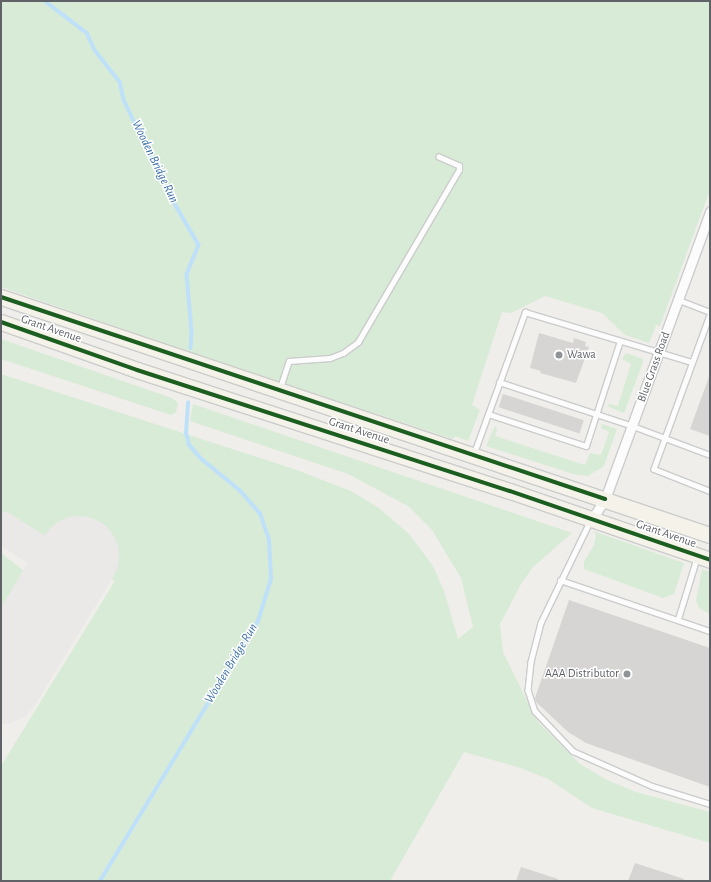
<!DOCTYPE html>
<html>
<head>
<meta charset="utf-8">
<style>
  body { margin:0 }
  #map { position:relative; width:711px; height:882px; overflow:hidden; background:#efeeea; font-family:"Alegreya Sans",sans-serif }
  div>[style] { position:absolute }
  .green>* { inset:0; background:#d8ebd6 }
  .stream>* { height:3.5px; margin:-1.75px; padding:0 1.75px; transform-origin:1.75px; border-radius:1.75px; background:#bfe0f9 }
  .taxiway>* { height:32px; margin:-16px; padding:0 16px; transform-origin:16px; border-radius:16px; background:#eae9e7 }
  .runway>* { height:80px; margin:-40px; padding:0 40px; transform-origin:40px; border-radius:40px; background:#eae9e7 }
  .building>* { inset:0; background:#d6d5d3; transform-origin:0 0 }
  .roads { filter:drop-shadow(1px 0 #cbcccc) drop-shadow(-1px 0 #cbcccc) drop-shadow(0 1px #cbcccc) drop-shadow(0 -1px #cbcccc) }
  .service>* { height:4.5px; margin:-2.25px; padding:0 2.25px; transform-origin:2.25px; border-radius:2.25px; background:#fdfcfc }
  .minor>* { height:9px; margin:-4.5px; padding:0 4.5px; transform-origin:4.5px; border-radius:4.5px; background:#fdfcfc }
  .primary>* { height:15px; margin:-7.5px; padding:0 7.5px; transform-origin:7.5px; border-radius:7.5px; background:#f4f2e9 }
  .cycleway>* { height:4px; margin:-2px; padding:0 2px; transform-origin:2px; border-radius:2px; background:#1b5e20 }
  .dots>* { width:11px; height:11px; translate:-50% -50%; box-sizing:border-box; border:2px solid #fff; border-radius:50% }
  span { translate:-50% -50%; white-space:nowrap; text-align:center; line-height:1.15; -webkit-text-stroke:3px #fff; paint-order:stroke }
  .street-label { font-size:12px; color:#5f6368 }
  .poi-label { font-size:12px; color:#5f6368 }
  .left { translate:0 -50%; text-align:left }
  .right { translate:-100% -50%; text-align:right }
  .water-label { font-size:13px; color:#4174aa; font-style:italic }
  .frame { position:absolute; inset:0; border:2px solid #5f6368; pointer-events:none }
</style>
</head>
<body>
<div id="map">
  <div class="green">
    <i style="clip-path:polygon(1px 1px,710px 1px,710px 190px,660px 326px,656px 325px,649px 343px,625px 335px,602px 313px,545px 296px,511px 313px,502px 312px,472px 405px,480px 410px,468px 441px,455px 436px,453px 439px,198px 355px,1px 287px)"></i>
    <i style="clip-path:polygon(1px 339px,172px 398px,178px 403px,176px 412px,171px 415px,1px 359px)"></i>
    <i style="clip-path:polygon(626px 353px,643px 359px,643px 362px,624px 413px,607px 406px,609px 404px,618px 406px,631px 364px,622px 359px)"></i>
    <i style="clip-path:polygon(1px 374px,294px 469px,351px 491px,379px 508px,410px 535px,433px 566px,444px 591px,458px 639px,473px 627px,461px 578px,432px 530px,408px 506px,348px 474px,190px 421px,193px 404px,572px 533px,533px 567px,521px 584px,500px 624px,503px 652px,537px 721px,580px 764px,607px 780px,636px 792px,710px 812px,710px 843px,592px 808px,548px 779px,518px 767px,464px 752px,390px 881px,1px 881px,1px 766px,115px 581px,1px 512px)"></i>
    <i style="clip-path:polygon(602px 424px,617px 429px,604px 466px,588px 476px,573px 474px,486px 446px,495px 426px,497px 429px,495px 436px,585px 465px,590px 453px,601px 455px,609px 432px,601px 428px)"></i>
    <i style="clip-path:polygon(593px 531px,684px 563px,674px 594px,663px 598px,584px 569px,584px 562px,594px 545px,596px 535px)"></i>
    <i style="clip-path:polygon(1px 553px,24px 571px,1px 609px)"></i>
    <i style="clip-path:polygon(702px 569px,710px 572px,710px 614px,699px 608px,696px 601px)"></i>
  </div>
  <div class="stream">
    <i style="left:45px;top:1px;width:53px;rotate:37.3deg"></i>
    <i style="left:87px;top:33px;width:19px;rotate:65deg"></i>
    <i style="left:95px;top:50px;width:41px;rotate:52deg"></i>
    <i style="left:120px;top:82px;width:18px;rotate:77deg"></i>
    <i style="left:124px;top:100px;width:102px;rotate:64.4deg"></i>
    <i style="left:168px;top:192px;width:61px;rotate:59.7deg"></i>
    <i style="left:199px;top:245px;width:31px;rotate:112deg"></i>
    <i style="left:187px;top:274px;width:57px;rotate:85deg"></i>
    <i style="left:192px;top:331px;width:17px;rotate:93deg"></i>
    <i style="left:100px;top:881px;width:304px;rotate:-58.7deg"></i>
    <i style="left:258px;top:621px;width:44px;rotate:-72.8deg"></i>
    <i style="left:271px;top:579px;width:39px;rotate:-93deg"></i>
    <i style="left:269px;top:540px;width:28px;rotate:-109deg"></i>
    <i style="left:260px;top:514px;width:30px;rotate:-131deg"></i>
    <i style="left:240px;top:491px;width:50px;rotate:-140.6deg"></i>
    <i style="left:201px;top:459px;width:18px;rotate:-131deg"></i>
    <i style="left:189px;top:445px;width:12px;rotate:-104deg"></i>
    <i style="left:186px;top:433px;width:30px;rotate:-86deg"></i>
  </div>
  <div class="taxiway">
    <i style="left:1px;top:527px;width:82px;rotate:32.5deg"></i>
  </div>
  <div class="runway">
    <i style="left:1px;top:684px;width:150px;rotate:-58.6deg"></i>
  </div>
  <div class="building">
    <i style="clip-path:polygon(539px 333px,573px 343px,574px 338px,586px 342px,585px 346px,589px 347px,576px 383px,540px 373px,541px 371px,530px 368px)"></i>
    <i style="clip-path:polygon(709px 377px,710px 377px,710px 436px,690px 429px)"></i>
    <i style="left:503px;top:394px;width:85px;height:14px;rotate:18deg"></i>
    <i style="clip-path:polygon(569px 600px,710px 648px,710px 787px,586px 743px,568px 732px,536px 702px,535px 698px)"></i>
    <i style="clip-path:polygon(635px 863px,684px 879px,684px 881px,628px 881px)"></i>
    <i style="clip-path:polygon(521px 867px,558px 879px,558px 881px,516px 881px)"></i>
  </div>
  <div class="roads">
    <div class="service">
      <i style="left:679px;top:300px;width:33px;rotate:21deg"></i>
      <i style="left:710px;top:315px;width:164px;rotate:110deg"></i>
      <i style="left:654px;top:469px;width:60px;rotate:21.4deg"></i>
      <i style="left:499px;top:382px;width:141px;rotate:18.2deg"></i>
      <i style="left:633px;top:426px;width:82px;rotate:20.6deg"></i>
      <i style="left:280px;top:388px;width:28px;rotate:-72deg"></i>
      <i style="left:289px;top:361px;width:41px;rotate:-4.2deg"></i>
      <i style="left:330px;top:358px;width:14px;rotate:-21deg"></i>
      <i style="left:343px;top:353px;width:19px;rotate:-36deg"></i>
      <i style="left:358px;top:342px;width:199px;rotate:-59.6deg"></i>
      <i style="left:459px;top:170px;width:4px;rotate:-90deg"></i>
      <i style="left:459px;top:166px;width:22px;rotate:-156deg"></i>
      <i style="left:488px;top:414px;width:103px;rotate:18.1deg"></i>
      <i style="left:586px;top:446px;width:110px;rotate:-72.1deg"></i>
      <i style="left:474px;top:453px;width:150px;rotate:-70.1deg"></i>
      <i style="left:525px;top:312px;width:174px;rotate:16.7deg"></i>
      <i style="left:591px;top:520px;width:114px;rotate:115.9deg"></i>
      <i style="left:541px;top:623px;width:40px;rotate:104.4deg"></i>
      <i style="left:531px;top:662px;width:28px;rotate:96deg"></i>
      <i style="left:528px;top:690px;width:22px;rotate:72deg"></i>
      <i style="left:535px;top:711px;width:55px;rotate:46.5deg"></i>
      <i style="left:573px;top:751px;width:86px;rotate:23.9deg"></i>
      <i style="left:652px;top:786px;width:61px;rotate:17.2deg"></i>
      <i style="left:560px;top:580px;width:158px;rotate:18.8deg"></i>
      <i style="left:678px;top:619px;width:65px;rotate:-73deg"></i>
    </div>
    <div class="minor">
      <i style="left:592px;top:519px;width:24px;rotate:-57deg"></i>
      <i style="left:605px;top:499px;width:306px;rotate:-69.9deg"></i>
    </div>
    <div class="primary">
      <i style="left:1px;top:297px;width:748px;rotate:18.56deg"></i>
      <i style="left:1px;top:322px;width:144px;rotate:19.4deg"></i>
      <i style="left:137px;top:370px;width:392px;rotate:18deg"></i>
      <i style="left:510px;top:491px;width:212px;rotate:19deg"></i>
    </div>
  </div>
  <div class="cycleway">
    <i style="left:1px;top:297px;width:637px;rotate:18.49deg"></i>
    <i style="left:1px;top:322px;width:144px;rotate:19.4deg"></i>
    <i style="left:137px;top:370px;width:392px;rotate:18deg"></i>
    <i style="left:510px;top:491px;width:212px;rotate:19deg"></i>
  </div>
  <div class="dots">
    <i style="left:559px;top:355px;background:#919496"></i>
    <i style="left:627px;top:674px;background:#919496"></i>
  </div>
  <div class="street-label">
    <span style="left:51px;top:329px;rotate:19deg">Grant Avenue</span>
    <span style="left:654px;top:367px;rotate:-70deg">Blue Grass Road</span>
    <span style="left:359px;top:431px;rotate:18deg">Grant Avenue</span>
    <span style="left:666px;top:534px;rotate:19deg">Grant Avenue</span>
  </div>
  <div class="poi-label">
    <span class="left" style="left:567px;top:355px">Wawa</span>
    <span class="right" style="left:619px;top:674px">AAA Distributor</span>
  </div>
  <div class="water-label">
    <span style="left:154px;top:162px;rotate:64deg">Wooden Bridge Run</span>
    <span style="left:232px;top:664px;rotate:-59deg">Wooden Bridge Run</span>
  </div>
  <div class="frame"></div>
</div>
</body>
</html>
